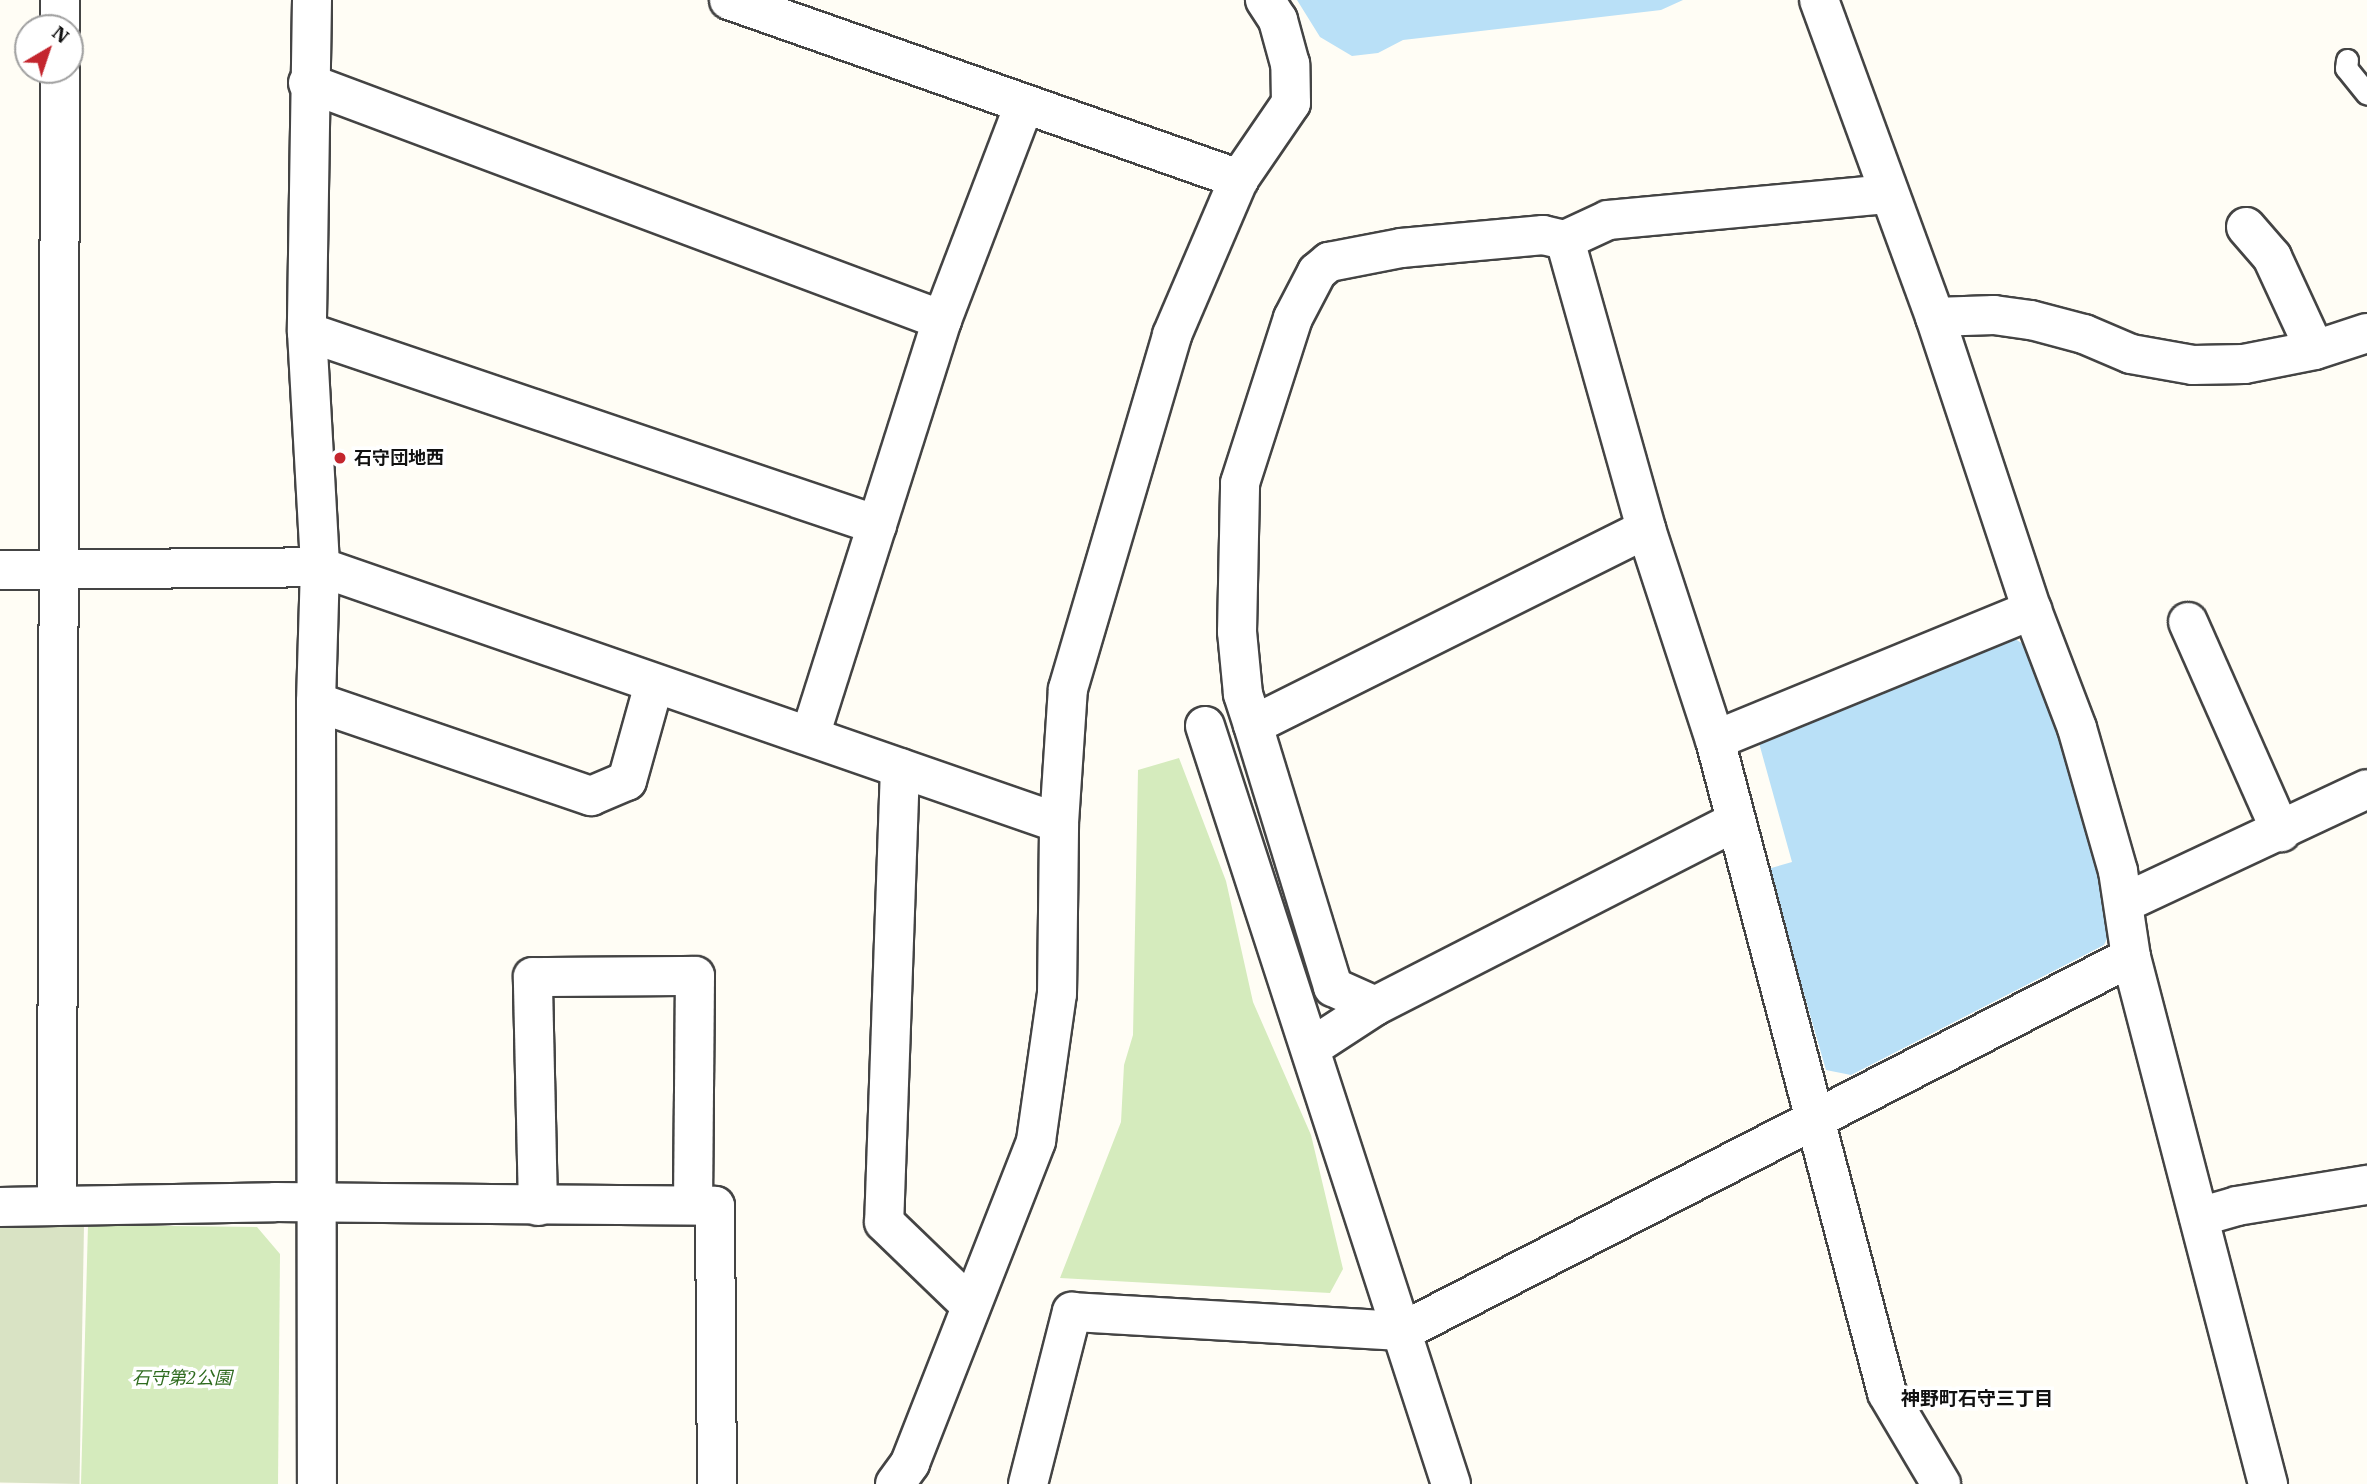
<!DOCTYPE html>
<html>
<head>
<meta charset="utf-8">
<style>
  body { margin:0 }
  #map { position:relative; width:2367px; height:1484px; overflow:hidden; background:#fffdf5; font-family:"IBM Plex Serif","Noto Sans JP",serif }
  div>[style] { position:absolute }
  .green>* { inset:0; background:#d5ebbd }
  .cemetery>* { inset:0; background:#d9e3c4; transform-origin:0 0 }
  .water>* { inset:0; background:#b9e0f7 }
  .roads { filter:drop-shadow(2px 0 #444) drop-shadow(-2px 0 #444) drop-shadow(0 2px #444) drop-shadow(0 -2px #444) }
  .service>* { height:21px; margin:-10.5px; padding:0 10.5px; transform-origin:10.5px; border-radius:10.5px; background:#fff }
  .minor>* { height:38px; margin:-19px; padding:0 19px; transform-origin:19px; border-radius:19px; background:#fff }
  .tertiary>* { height:38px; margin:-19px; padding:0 19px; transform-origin:19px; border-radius:19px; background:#fff }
  .dots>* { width:19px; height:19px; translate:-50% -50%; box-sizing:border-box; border:4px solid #fff; border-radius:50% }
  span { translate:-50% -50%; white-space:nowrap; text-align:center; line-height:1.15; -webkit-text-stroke:7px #fff; paint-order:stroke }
  .poi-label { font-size:18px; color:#111; font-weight:700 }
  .left { translate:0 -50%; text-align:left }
  .park-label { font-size:18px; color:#2f6b1f; font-style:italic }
  .neighbourhood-label { font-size:19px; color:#111; font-weight:700 }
  .north { position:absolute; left:14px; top:14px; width:70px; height:70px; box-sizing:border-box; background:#fff; border:2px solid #a0a0a0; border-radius:50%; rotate:39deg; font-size:19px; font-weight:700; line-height:28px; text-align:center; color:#111 }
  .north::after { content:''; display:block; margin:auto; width:24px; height:32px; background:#c4262e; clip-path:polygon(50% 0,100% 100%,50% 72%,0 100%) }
</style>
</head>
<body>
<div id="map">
  <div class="green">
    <i style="clip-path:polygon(1179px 758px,1226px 881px,1253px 1002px,1311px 1135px,1343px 1269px,1330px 1293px,1060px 1278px,1121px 1122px,1124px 1065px,1133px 1035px,1138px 770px)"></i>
    <i style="clip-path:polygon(88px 1225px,257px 1227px,280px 1254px,278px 1484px,81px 1484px)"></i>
  </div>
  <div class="cemetery">
    <i style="left:84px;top:1225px;width:259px;height:84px;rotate:91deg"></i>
  </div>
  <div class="water">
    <i style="clip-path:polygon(1297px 0,1683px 0,1661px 10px,1403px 40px,1378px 53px,1352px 56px,1320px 37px)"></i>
    <i style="clip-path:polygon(2010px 636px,2030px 648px,2116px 920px,2104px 945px,1851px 1075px,1826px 1070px,1768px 869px,1792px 862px,1759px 743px)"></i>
  </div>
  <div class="roads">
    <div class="service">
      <i style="left:2347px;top:60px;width:8px;rotate:97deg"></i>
      <i style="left:2346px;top:68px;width:33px;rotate:51deg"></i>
    </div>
    <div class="minor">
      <i style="left:729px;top:0;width:541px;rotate:19.34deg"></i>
      <i style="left:1819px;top:0;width:338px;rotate:69.9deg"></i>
      <i style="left:1935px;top:317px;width:309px;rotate:71.7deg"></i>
      <i style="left:2032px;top:610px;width:126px;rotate:69.1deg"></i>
      <i style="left:2077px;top:728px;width:149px;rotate:74deg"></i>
      <i style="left:2118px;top:871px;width:87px;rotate:81.4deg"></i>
      <i style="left:2131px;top:957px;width:545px;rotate:75.43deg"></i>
      <i style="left:60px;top:28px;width:28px;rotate:-90deg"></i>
      <i style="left:308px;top:83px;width:677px;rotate:20.5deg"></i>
      <i style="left:2246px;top:227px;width:40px;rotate:49deg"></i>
      <i style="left:2272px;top:257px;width:102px;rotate:65.2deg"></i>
      <i style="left:1565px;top:240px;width:300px;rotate:74.3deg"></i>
      <i style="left:1646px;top:529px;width:222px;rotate:71.9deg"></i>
      <i style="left:1715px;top:740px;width:675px;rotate:75.24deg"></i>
      <i style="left:1887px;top:1393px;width:106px;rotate:59.3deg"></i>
      <i style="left:1935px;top:317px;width:59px;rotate:-1.9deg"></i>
      <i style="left:1994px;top:315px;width:37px;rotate:8deg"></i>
      <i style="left:2031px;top:320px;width:55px;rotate:14.8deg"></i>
      <i style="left:2084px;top:334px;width:51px;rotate:23.1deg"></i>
      <i style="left:2131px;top:354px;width:63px;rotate:10.1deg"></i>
      <i style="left:2193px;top:365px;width:51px;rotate:-1.1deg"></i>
      <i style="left:2244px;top:364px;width:72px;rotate:-11.2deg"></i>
      <i style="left:2315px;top:350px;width:55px;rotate:-18.1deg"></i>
      <i style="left:307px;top:332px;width:602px;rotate:18.71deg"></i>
      <i style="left:1646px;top:529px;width:439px;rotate:153.5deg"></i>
      <i style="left:1253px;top:725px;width:33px;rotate:-108deg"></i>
      <i style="left:1243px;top:694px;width:62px;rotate:-95.5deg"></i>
      <i style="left:1237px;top:632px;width:149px;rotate:-88.8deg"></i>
      <i style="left:1240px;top:483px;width:173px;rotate:-72.2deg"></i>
      <i style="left:1293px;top:318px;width:52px;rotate:-62.4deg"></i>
      <i style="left:1317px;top:272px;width:16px;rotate:-40deg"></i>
      <i style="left:1329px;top:262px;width:73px;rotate:-11deg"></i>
      <i style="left:1401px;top:248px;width:143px;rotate:-5.2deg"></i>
      <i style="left:1543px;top:235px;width:23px;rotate:13deg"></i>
      <i style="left:1565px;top:240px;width:47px;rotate:-24.9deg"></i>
      <i style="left:1608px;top:220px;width:282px;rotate:-5.3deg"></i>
      <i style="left:0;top:570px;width:320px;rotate:-0.5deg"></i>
      <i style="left:320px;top:567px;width:782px;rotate:19.11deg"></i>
      <i style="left:2188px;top:622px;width:230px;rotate:66.1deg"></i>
      <i style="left:316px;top:702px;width:291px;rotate:18.9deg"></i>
      <i style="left:591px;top:796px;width:39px;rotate:-23deg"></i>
      <i style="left:627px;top:781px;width:101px;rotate:-74.4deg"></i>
      <i style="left:1253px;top:725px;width:274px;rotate:73deg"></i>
      <i style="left:1333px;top:987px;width:46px;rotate:24.3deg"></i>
      <i style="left:1205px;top:726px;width:797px;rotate:72.02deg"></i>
      <i style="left:810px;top:736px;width:436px;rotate:-72.4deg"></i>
      <i style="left:942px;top:320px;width:230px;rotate:-69.1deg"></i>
      <i style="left:1715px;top:740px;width:343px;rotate:-22.3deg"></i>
      <i style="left:900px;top:768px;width:454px;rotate:92deg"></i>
      <i style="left:884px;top:1222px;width:118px;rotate:44deg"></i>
      <i style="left:2124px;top:903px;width:268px;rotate:-25.1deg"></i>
      <i style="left:1312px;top:1047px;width:75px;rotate:-33.1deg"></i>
      <i style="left:1375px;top:1006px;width:403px;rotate:-27.1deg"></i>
      <i style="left:57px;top:1206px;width:1136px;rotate:-89.85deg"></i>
      <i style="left:538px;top:1206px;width:229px;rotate:-91.3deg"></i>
      <i style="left:533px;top:977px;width:162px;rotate:-0.4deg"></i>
      <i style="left:695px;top:976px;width:229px;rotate:90.5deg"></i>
      <i style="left:0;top:1207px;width:275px;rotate:-1deg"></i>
      <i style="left:275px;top:1202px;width:440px;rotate:0.5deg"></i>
      <i style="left:715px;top:1206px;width:278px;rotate:89.6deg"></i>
      <i style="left:2199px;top:1217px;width:40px;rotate:-16deg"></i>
      <i style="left:2237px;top:1206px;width:132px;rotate:-9.2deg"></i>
      <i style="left:895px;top:1484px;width:26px;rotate:-54deg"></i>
      <i style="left:910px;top:1463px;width:346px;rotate:-68.6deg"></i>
      <i style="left:1036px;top:1141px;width:148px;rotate:-81.9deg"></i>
      <i style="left:1057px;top:994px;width:171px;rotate:-89.3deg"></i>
      <i style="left:1059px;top:823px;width:134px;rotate:-86.2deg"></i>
      <i style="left:1068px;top:689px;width:369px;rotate:-73.6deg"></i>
      <i style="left:1172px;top:335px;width:170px;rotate:-66.8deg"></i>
      <i style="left:1239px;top:179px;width:92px;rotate:-55.6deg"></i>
      <i style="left:1291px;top:103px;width:39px;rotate:-91deg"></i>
      <i style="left:1290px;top:64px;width:46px;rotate:-105.3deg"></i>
      <i style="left:1278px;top:20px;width:24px;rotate:-123deg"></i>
      <i style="left:1028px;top:1484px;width:178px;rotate:-75.7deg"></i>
      <i style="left:1072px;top:1312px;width:332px;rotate:3.3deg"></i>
      <i style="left:1403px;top:1331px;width:818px;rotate:-27.19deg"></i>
    </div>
    <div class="tertiary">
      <i style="left:312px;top:0;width:332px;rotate:90.9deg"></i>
      <i style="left:307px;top:332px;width:235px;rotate:86.8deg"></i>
      <i style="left:320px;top:567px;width:135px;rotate:91.7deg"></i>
      <i style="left:316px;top:702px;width:782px;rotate:89.93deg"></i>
    </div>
  </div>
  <div class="dots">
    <i style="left:340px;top:458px;background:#c4262e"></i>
  </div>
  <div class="poi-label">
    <span class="left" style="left:354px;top:458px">石守団地西</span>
  </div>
  <div class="park-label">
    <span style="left:182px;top:1378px">石守第2公園</span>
  </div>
  <div class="neighbourhood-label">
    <span style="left:1977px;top:1399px">神野町石守三丁目</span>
  </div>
  <div class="north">N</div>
</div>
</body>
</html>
